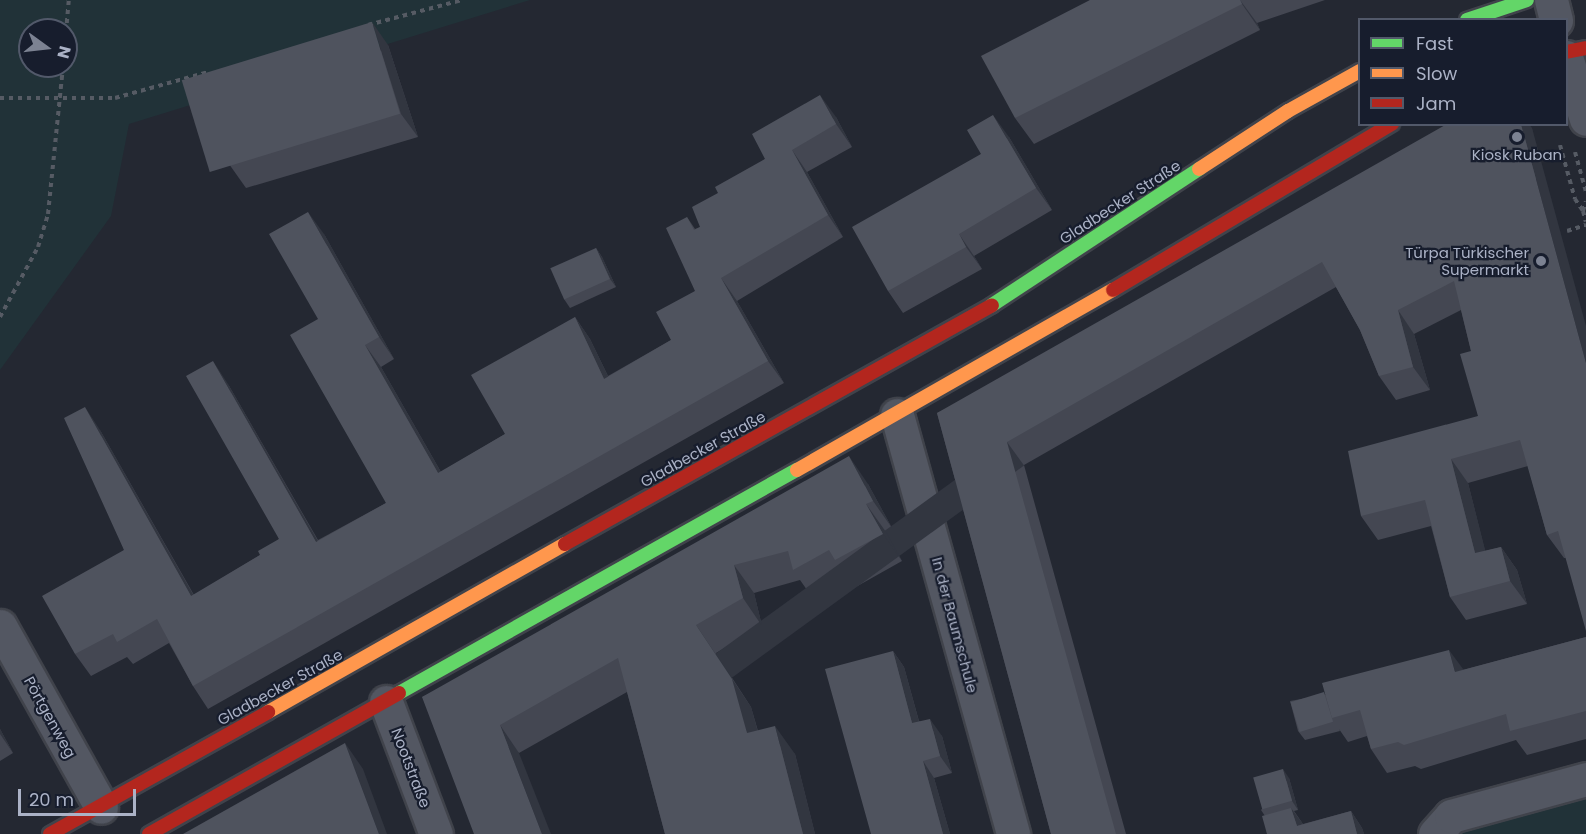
<!DOCTYPE html>
<html>
<head>
<meta charset="utf-8">
<style>
  body { margin:0 }
  #map { position:relative; width:1586px; height:834px; overflow:hidden; background:#242832; font-family:Poppins,sans-serif }
  div>[style] { position:absolute }
  .green>* { inset:0; background:#213238 }
  .path>* { height:4px; margin-top:-2px; transform-origin:0; background:repeating-linear-gradient(90deg,#565b64 0 4.5px,transparent 0 9px) }
  .roads { filter:drop-shadow(2px 0 #40434b) drop-shadow(-2px 0 #40434b) drop-shadow(0 2px #40434b) drop-shadow(0 -2px #40434b) }
  .street>* { height:33px; margin:-16.5px; padding:0 16.5px; transform-origin:16.5px; border-radius:16.5px; background:#535762 }
  .fast>* { height:14px; margin:-7px; padding:0 7px; transform-origin:7px; border-radius:7px; background:#63d668 }
  .slow>* { height:14px; margin:-7px; padding:0 7px; transform-origin:7px; border-radius:7px; background:#ff974d }
  .jam>* { height:14px; margin:-7px; padding:0 7px; transform-origin:7px; border-radius:7px; background:#b3261e }
  .wall>* { inset:0; background:#444752 }
  .shaded-wall>* { inset:0; background:#323640; transform-origin:0 0 }
  .building>* { inset:0; background:#4f535e; transform-origin:0 0 }
  .dots>* { width:16px; height:16px; translate:-50% -50%; box-sizing:border-box; border:3px solid #171d2d; border-radius:50% }
  span { translate:-50% -50%; white-space:nowrap; text-align:center; line-height:1.15; -webkit-text-stroke:4.5px #171d2d; paint-order:stroke }
  .poi-label { font-size:15px; color:#abb2c6 }
  .right { translate:-100% -50%; text-align:right }
  .street-label { font-size:15px; color:#abb2c6 }
  .legend { position:absolute; left:1358px; top:18px; width:210px; height:108px; box-sizing:border-box; background:#171d2d; border:2px solid #52596a; margin:0; padding:8px 10px; list-style:none; font-size:18px; color:#abb2c6 }
  .legend li { display:flex; align-items:center; gap:12px; height:30px }
  .legend b { width:30px; border:2px solid #52596a }
  .north { position:absolute; left:18px; top:18px; width:60px; height:60px; box-sizing:border-box; background:#171d2d; border:2px solid #52596a; border-radius:50%; rotate:105deg; font-size:16px; font-weight:700; line-height:24px; text-align:center; color:#abb2c6 }
  .north::after { content:''; display:block; margin:auto; width:21px; height:27px; background:#7c8292; clip-path:polygon(50% 0,100% 100%,50% 72%,0 100%) }
  .scale { position:absolute; left:18px; top:789px; width:118px; height:27px; box-sizing:border-box; border:3px solid #abb2c6; border-top:0; padding-left:8px; font-size:18px; line-height:21px; white-space:nowrap; color:#abb2c6; -webkit-text-stroke:4px #171d2d; paint-order:stroke }
</style>
</head>
<body>
<div id="map">
  <div class="green">
    <i style="clip-path:polygon(evenodd,0 0,530px 0,129px 124px,111px 216px,0 370px,0 0,30px 30px,66px 30px,66px 66px,30px 66px,30px 30px)"></i>
    <i style="clip-path:polygon(1586px 795px,1586px 834px,1458px 834px,1461px 829px)"></i>
  </div>
  <div class="path">
    <i style="left:368px;top:25px;width:97px;rotate:-14.9deg"></i>
    <i style="left:66px;top:32px;width:32px;rotate:-85deg"></i>
    <i style="left:0;top:98px;width:115px"></i>
    <i style="left:115px;top:98px;width:97px;rotate:-15.6deg"></i>
    <i style="left:1560px;top:145px;width:56px;rotate:74.5deg"></i>
    <i style="left:1575px;top:199px;width:14px;rotate:56deg"></i>
    <i style="left:1583px;top:211px;width:10px;rotate:-73deg"></i>
    <i style="left:1575px;top:152px;width:41px;rotate:74.6deg"></i>
    <i style="left:1583px;top:211px;width:11px;rotate:75deg"></i>
    <i style="left:1567px;top:231px;width:20px;rotate:-18deg"></i>
    <i style="left:0;top:317px;width:80px;rotate:-61.5deg"></i>
    <i style="left:38px;top:247px;width:34px;rotate:-73deg"></i>
    <i style="left:48px;top:214px;width:149px;rotate:-84.2deg"></i>
  </div>
  <div class="roads">
    <div class="street">
      <i style="left:1551px;top:0;width:21px;rotate:76deg"></i>
      <i style="left:1566px;top:57px;width:65px;rotate:72.1deg"></i>
      <i style="left:897px;top:415px;width:435px;rotate:74.5deg"></i>
      <i style="left:0;top:626px;width:207px;rotate:60.8deg"></i>
      <i style="left:386px;top:702px;width:141px;rotate:69.3deg"></i>
      <i style="left:1435px;top:834px;width:24px;rotate:-48deg"></i>
      <i style="left:1451px;top:816px;width:140px;rotate:-15.3deg"></i>
    </div>
    <div class="fast">
      <i style="left:1467px;top:20px;width:63px;rotate:-18.4deg"></i>
      <i style="left:992px;top:305px;width:248px;rotate:-33.3deg"></i>
      <i style="left:399px;top:693px;width:456px;rotate:-29.3deg"></i>
    </div>
    <div class="slow">
      <i style="left:1199px;top:169px;width:106px;rotate:-33.1deg"></i>
      <i style="left:1288px;top:111px;width:82px;rotate:-29.1deg"></i>
      <i style="left:797px;top:470px;width:364px;rotate:-29.7deg"></i>
      <i style="left:268px;top:712px;width:341px;rotate:-29.5deg"></i>
    </div>
    <div class="jam">
      <i style="left:1566px;top:52px;width:20px;rotate:-11deg"></i>
      <i style="left:1113px;top:290px;width:325px;rotate:-30.8deg"></i>
      <i style="left:565px;top:544px;width:489px;rotate:-29.2deg"></i>
      <i style="left:50px;top:834px;width:250px;rotate:-29.2deg"></i>
      <i style="left:149px;top:834px;width:287px;rotate:-29.4deg"></i>
    </div>
  </div>
  <div class="wall">
    <i style="clip-path:polygon(1090px 0,1325px 0,1257px 23px,1260px 30px,1034px 144px,1015px 118px)"></i>
    <i style="clip-path:polygon(388px 45px,418px 137px,246px 188px,229px 164px)"></i>
    <i style="clip-path:polygon(836px 117px,852px 147px,807px 172px,843px 237px,737px 301px,784px 383px,208px 709px,193px 686px,169px 643px,133px 664px,127px 657px,91px 676px,75px 654px,124px 550px,100px 430px,194px 595px,260px 555px,279px 539px,228px 384px,318px 540px,386px 503px,324px 234px,394px 359px,381px 367px,441px 472px,505px 434px,575px 317px,590px 339px,608px 376px,671px 340px,695px 291px,687px 217px,695px 229px,700px 227px,718px 193px,765px 159px)"></i>
    <i style="clip-path:polygon(1532px 128px,1566px 558px,1564px 558px,1547px 535px,1528px 466px,1468px 483px,1485px 551px,1501px 547px,1517px 570px,1527px 604px,1466px 620px,1450px 597px,1431px 526px,1378px 540px,1361px 516px,1478px 416px,1471px 351px,1461px 310px,1414px 334px,1430px 390px,1396px 400px,1379px 376px,1360px 330px,1336px 287px,1024px 465px,1126px 834px,1051px 834px,937px 413px)"></i>
    <i style="clip-path:polygon(1009px 137px,1052px 210px,974px 256px,982px 269px,903px 313px,888px 291px,981px 154px)"></i>
    <i style="clip-path:polygon(596px 248px,602px 257px,616px 287px,570px 308px,564px 299px)"></i>
    <i style="clip-path:polygon(868px 484px,892px 528px,886px 532px,902px 561px,854px 588px,847px 578px,812px 597px,800px 580px,754px 593px,762px 626px,716px 653px,751px 707px,758px 731px,795px 754px,815px 834px,665px 834px,627px 692px,519px 753px,422px 697px)"></i>
    <i style="clip-path:polygon(1586px 637px,1586px 739px,1527px 755px,1516px 740px,1421px 769px,1415px 766px,1387px 773px,1371px 749px,1367px 736px,1348px 742px,1339px 729px,1340px 731px,1305px 740px,1298px 731px,1290px 701px,1463px 670px)"></i>
    <i style="clip-path:polygon(893px 651px,904px 667px,919px 721px,942px 736px,952px 773px,934px 778px,950px 834px,871px 834px)"></i>
    <i style="clip-path:polygon(0 729px,13px 753px,0 761px)"></i>
    <i style="clip-path:polygon(1289px 778px,1298px 810px,1294px 811px,1303px 824px,1351px 811px,1362px 828px,1364px 834px,1267px 834px,1265px 816px,1261px 810px)"></i>
  </div>
  <div class="shaded-wall">
    <i style="clip-path:polygon(1240px 0,1257px 23px,1260px 30px,1242px 4px)"></i>
    <i style="clip-path:polygon(372px 22px,388px 45px,418px 137px,401px 114px)"></i>
    <i style="clip-path:polygon(820px 95px,836px 117px,852px 147px,836px 124px)"></i>
    <i style="clip-path:polygon(993px 115px,1009px 137px,1052px 210px,1036px 188px)"></i>
    <i style="clip-path:polygon(1521px 124px,1529px 124px,1532px 128px,1586px 326px,1586px 363px)"></i>
    <i style="clip-path:polygon(792px 150px,807px 172px,843px 237px,828px 215px)"></i>
    <i style="clip-path:polygon(308px 212px,324px 234px,394px 359px,379px 337px)"></i>
    <i style="clip-path:polygon(959px 234px,974px 256px,982px 269px,966px 247px)"></i>
    <i style="clip-path:polygon(596px 248px,602px 257px,616px 287px,610px 279px)"></i>
    <i style="clip-path:polygon(721px 278px,737px 301px,784px 383px,768px 361px)"></i>
    <i style="clip-path:polygon(1398px 310px,1414px 334px,1430px 390px,1413px 367px)"></i>
    <i style="clip-path:polygon(575px 317px,590px 339px,620px 401px,604px 379px)"></i>
    <i style="clip-path:polygon(365px 345px,381px 367px,454px 495px,438px 473px)"></i>
    <i style="clip-path:polygon(213px 361px,228px 384px,331px 564px,316px 542px)"></i>
    <i style="clip-path:polygon(85px 407px,100px 430px,207px 619px,191px 596px)"></i>
    <i style="left:1007px;top:442px;width:29px;height:407px;rotate:54deg"></i>
    <i style="clip-path:polygon(849px 456px,868px 484px,892px 528px,873px 501px)"></i>
    <i style="clip-path:polygon(1451px 459px,1468px 483px,1492px 577px,1475px 553px)"></i>
    <i style="clip-path:polygon(866px 504px,886px 532px,902px 561px,883px 534px)"></i>
    <i style="clip-path:polygon(1501px 547px,1517px 570px,1527px 604px,1510px 581px)"></i>
    <i style="clip-path:polygon(734px 565px,754px 593px,762px 626px,743px 598px)"></i>
    <i style="clip-path:polygon(696px 625px,751px 707px,766px 761px,747px 733px)"></i>
    <i style="clip-path:polygon(1449px 650px,1466px 673px,1455px 672px)"></i>
    <i style="clip-path:polygon(893px 651px,904px 667px,924px 740px,912px 723px)"></i>
    <i style="clip-path:polygon(930px 719px,942px 736px,952px 773px,940px 756px)"></i>
    <i style="clip-path:polygon(500px 725px,519px 753px,551px 834px,542px 834px)"></i>
    <i style="clip-path:polygon(775px 726px,795px 754px,815px 834px,803px 834px)"></i>
    <i style="clip-path:polygon(0 729px,13px 753px,0 734px)"></i>
    <i style="clip-path:polygon(345px 743px,363px 769px,387px 834px,379px 834px)"></i>
    <i style="clip-path:polygon(923px 761px,934px 778px,950px 834px,943px 834px)"></i>
    <i style="clip-path:polygon(1283px 769px,1289px 778px,1298px 810px,1292px 801px)"></i>
    <i style="clip-path:polygon(1291px 808px,1303px 824px,1297px 826px)"></i>
    <i style="clip-path:polygon(1351px 811px,1362px 828px,1364px 834px,1357px 834px)"></i>
  </div>
  <div class="building">
    <i style="clip-path:polygon(1090px 0,1240px 0,1242px 4px,1015px 118px,981px 56px)"></i>
    <i style="left:372px;top:22px;width:96px;height:199px;rotate:73deg"></i>
    <i style="clip-path:polygon(820px 95px,836px 124px,792px 150px,828px 215px,721px 278px,768px 361px,193px 686px,157px 619px,117px 642px,113px 634px,75px 654px,42px 596px,124px 550px,64px 418px,85px 407px,191px 596px,260px 555px,258px 551px,279px 539px,186px 376px,213px 361px,316px 542px,386px 503px,290px 335px,318px 319px,269px 234px,308px 212px,379px 337px,365px 345px,438px 473px,505px 434px,471px 375px,575px 317px,604px 379px,671px 340px,656px 312px,695px 291px,666px 228px,687px 217px,694px 230px,700px 227px,692px 207px,718px 193px,715px 187px,765px 159px,752px 134px)"></i>
    <i style="clip-path:polygon(993px 115px,1036px 188px,959px 234px,966px 247px,888px 291px,852px 227px,981px 154px,967px 130px)"></i>
    <i style="clip-path:polygon(1447px 124px,1521px 124px,1586px 363px,1586px 631px,1558px 531px,1547px 535px,1520px 440px,1451px 459px,1475px 553px,1501px 547px,1510px 581px,1450px 597px,1425px 500px,1361px 516px,1348px 451px,1478px 416px,1460px 354px,1471px 351px,1454px 281px,1398px 310px,1413px 367px,1379px 376px,1360px 330px,1322px 262px,1007px 442px,1116px 834px,1051px 834px,937px 413px)"></i>
    <i style="left:596px;top:248px;width:34px;height:50px;rotate:66deg"></i>
    <i style="clip-path:polygon(849px 456px,873px 501px,866px 504px,883px 534px,835px 560px,829px 550px,793px 570px,788px 551px,734px 565px,743px 598px,696px 625px,732px 679px,747px 733px,775px 726px,803px 834px,665px 834px,618px 658px,500px 725px,542px 834px,474px 834px,422px 697px)"></i>
    <i style="clip-path:polygon(1586px 637px,1586px 711px,1510px 731px,1506px 714px,1404px 745px,1398px 742px,1371px 749px,1360px 710px,1332px 718px,1322px 683px,1449px 650px,1455px 672px)"></i>
    <i style="clip-path:polygon(893px 651px,912px 723px,930px 719px,940px 756px,923px 761px,943px 834px,871px 834px,825px 669px)"></i>
    <i style="left:1324px;top:692px;width:31px;height:35px;rotate:73deg"></i>
    <i style="clip-path:polygon(345px 743px,379px 834px,183px 834px)"></i>
    <i style="left:1283px;top:769px;width:33px;height:31px;rotate:74deg"></i>
    <i style="clip-path:polygon(1291px 808px,1297px 826px,1351px 811px,1357px 834px,1267px 834px,1262px 816px)"></i>
  </div>
  <div class="dots">
    <i style="left:1517px;top:137px;background:#7c8292"></i>
    <i style="left:1541px;top:261px;background:#7c8292"></i>
  </div>
  <div class="poi-label">
    <span style="left:1517px;top:155px">Kiosk Ruban</span>
    <span class="right" style="left:1529px;top:261px">Türpa Türkischer<br>Supermarkt</span>
  </div>
  <div class="street-label">
    <span style="left:1120px;top:202px;rotate:-33deg">Gladbecker Straße</span>
    <span style="left:703px;top:449px;rotate:-29deg">Gladbecker Straße</span>
    <span style="left:955px;top:625px;rotate:75deg">In der Baumschule</span>
    <span style="left:280px;top:687px;rotate:-29deg">Gladbecker Straße</span>
    <span style="left:50px;top:717px;rotate:61deg">Pörtgenweg</span>
    <span style="left:411px;top:768px;rotate:69deg">Nootstraße</span>
  </div>
  <ul class="legend">
  <li><b style="height:8px;background:#63d668"></b>Fast</li>
  <li><b style="height:8px;background:#ff974d"></b>Slow</li>
  <li><b style="height:8px;background:#b3261e"></b>Jam</li>
  </ul>
  <div class="north">N</div>
  <div class="scale">20 m</div>
</div>
</body>
</html>
